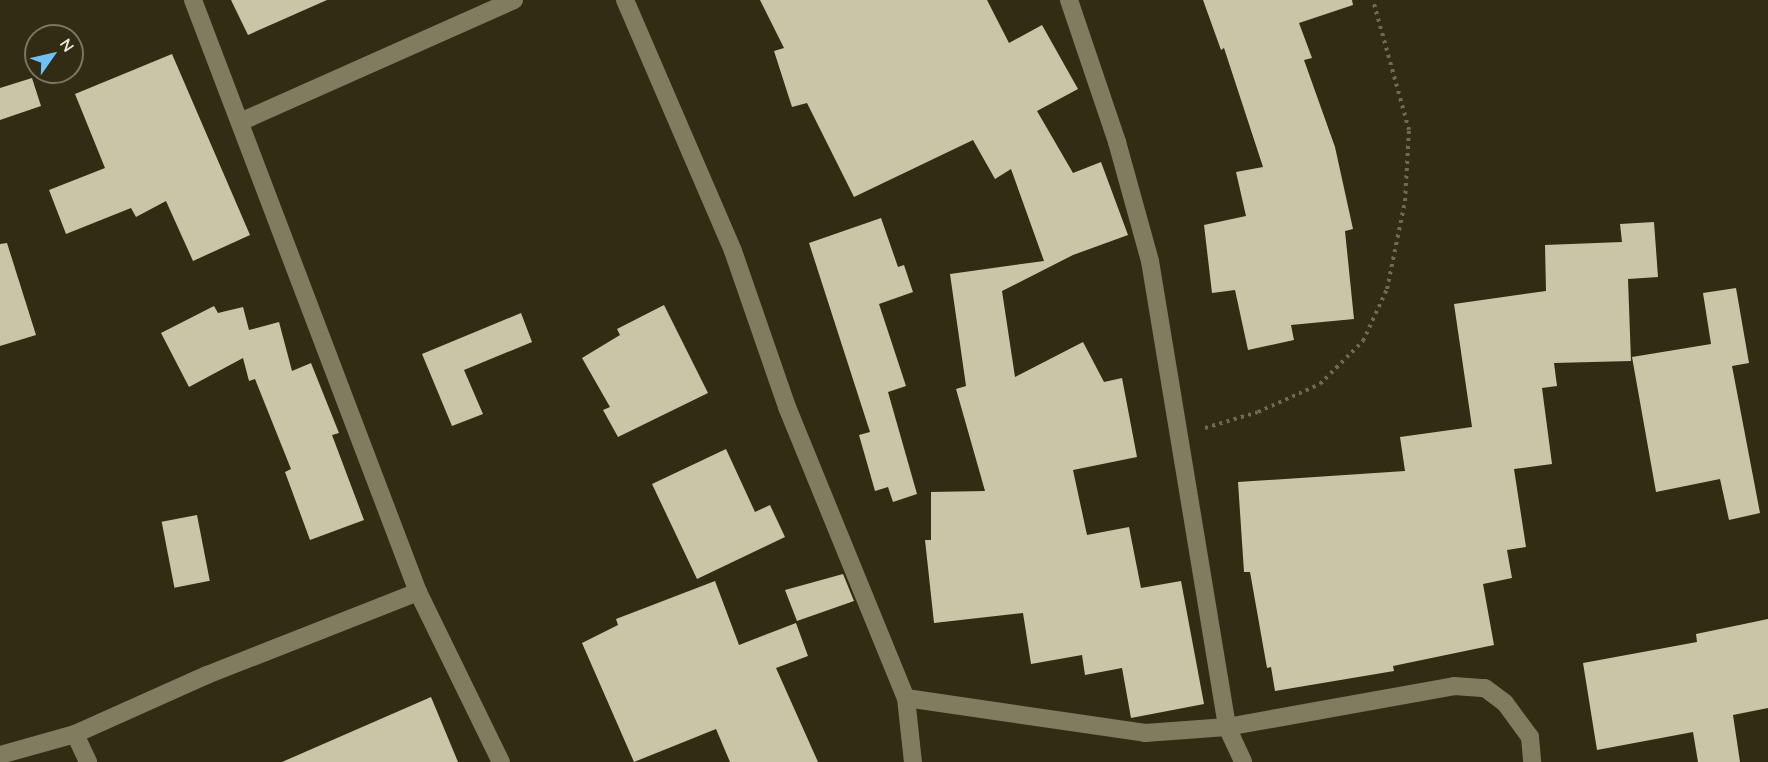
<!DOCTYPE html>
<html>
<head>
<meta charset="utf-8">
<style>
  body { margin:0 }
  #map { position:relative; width:1768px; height:762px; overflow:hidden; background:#312c13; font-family:Quicksand,sans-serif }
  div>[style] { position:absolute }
  .building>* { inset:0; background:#cbc5a7; transform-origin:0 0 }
  .path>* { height:4px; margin-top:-2px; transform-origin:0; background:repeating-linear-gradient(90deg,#6e6a54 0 3px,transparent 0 7.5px) }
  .street>* { height:18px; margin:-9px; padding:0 9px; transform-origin:9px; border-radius:9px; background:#817b60 }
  span { translate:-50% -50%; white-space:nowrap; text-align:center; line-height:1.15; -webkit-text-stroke:6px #312c13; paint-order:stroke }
  .north { position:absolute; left:24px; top:24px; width:60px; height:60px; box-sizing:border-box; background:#312c13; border:2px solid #7a7661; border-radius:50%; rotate:56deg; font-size:16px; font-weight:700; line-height:24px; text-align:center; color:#e8e5d6 }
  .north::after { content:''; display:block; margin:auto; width:21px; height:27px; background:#71c1f5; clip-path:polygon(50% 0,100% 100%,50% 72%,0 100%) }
</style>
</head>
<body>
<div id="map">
  <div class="building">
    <i style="clip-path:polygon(231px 0,327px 0,248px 35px)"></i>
    <i style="clip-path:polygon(760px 0,987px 0,1009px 43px,1042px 25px,1078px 89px,1037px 111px,1073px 173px,1101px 162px,1128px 235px,1073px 255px,1002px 291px,1015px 377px,1083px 342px,1104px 382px,1122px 378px,1137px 457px,1073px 470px,1087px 535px,1129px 527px,1141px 588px,1181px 581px,1204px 704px,1131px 718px,1122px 668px,1085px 675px,1082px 655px,1031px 664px,1023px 613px,934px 623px,925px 540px,931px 540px,931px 492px,985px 491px,956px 389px,966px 386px,950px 274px,1044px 261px,1011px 169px,995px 179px,973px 140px,854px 197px,807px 103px,792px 107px,774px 51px,784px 48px)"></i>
    <i style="clip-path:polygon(1203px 0,1352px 0,1353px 5px,1299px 23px,1312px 58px,1304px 60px,1335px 147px,1353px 229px,1345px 231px,1354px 319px,1291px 325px,1294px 340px,1248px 350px,1235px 290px,1212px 293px,1204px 225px,1246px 216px,1236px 172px,1263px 167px,1224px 48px,1221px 50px)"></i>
    <i style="clip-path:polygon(172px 54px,250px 235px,193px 261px,166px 201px,136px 217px,131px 208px,66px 234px,49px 190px,105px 168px,75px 94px)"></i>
    <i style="clip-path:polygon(32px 78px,41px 106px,0 120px,0 88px)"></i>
    <i style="clip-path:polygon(881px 218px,898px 267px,904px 265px,913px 292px,879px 304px,906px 386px,888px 392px,917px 494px,893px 502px,888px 487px,875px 491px,859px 435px,870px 432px,809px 243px)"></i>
    <i style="clip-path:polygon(1654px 222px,1658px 277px,1628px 279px,1631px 361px,1554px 363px,1557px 386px,1542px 388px,1552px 464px,1514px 469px,1526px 547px,1507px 550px,1512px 578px,1483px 584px,1494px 645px,1393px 666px,1394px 671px,1275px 691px,1271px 667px,1267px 668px,1250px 572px,1244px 572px,1238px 482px,1405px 471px,1400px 437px,1472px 427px,1454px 304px,1546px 291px,1545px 245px,1622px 242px,1620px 224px)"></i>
    <i style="clip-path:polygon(7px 243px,36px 335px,0 346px,0 244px)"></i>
    <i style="clip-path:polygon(1736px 288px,1749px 363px,1732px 366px,1760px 513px,1729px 520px,1720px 479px,1656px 492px,1632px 357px,1711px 344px,1703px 293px)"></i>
    <i style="clip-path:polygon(664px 305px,708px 393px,618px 437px,603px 410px,610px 407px,582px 358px,620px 335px,617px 329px)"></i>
    <i style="clip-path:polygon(214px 306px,218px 313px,243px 307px,249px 330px,279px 322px,292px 371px,311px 363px,339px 433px,332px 435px,364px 520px,310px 540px,285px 472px,291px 469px,255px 379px,249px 381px,243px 358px,189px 387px,161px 333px)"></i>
    <i style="clip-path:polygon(521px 313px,532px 342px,464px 370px,483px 414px,452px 426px,422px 354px)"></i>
    <i style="clip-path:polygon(726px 449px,755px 512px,770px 505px,785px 537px,697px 579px,652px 484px)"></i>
    <i style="left:197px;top:515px;width:67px;height:36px;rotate:79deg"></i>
    <i style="clip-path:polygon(843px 574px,854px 601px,797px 621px,785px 590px)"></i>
    <i style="clip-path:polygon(715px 581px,739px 645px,796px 623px,808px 656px,776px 668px,818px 762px,730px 762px,716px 729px,634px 762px,582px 643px,618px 625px,616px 619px)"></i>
    <i style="clip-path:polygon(1768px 619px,1768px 708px,1733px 715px,1740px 762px,1698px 762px,1693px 732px,1597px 750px,1583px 663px,1697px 642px,1696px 634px)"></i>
    <i style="clip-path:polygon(431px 697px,458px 762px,282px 762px)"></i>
  </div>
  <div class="path">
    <i style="left:1205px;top:428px;width:55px;rotate:-16.8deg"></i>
    <i style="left:1258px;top:412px;width:68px;rotate:-24.3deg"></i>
    <i style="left:1320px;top:384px;width:61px;rotate:-45deg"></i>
    <i style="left:1363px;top:341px;width:57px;rotate:-65.2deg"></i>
    <i style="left:1387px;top:289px;width:90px;rotate:-78.4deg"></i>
    <i style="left:1405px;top:201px;width:71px;rotate:-86.8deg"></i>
    <i style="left:1409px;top:130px;width:135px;rotate:-105.5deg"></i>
  </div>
  <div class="street">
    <i style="left:193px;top:0;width:633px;rotate:69.19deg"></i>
    <i style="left:418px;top:592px;width:189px;rotate:64deg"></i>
    <i style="left:625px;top:0;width:273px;rotate:66.7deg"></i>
    <i style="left:733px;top:251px;width:165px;rotate:70.9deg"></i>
    <i style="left:787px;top:407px;width:314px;rotate:67.8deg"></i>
    <i style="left:906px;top:698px;width:64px;rotate:83.8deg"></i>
    <i style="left:1069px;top:0;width:150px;rotate:71.3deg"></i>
    <i style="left:1117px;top:142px;width:123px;rotate:74.5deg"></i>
    <i style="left:1150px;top:261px;width:472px;rotate:80.6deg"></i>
    <i style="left:1227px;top:727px;width:38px;rotate:65deg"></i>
    <i style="left:240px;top:122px;width:300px;rotate:-24deg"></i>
    <i style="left:906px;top:698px;width:242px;rotate:8.3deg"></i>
    <i style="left:1145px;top:733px;width:82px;rotate:-4.2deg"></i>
    <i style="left:1227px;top:727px;width:231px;rotate:-10.2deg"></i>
    <i style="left:1454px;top:686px;width:31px;rotate:4deg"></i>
    <i style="left:1485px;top:688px;width:25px;rotate:37deg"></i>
    <i style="left:1505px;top:703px;width:42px;rotate:53.7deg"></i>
    <i style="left:1530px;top:737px;width:25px;rotate:85deg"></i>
    <i style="left:75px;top:734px;width:31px;rotate:65deg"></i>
    <i style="left:0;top:755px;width:78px;rotate:-15.6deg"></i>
    <i style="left:75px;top:734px;width:145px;rotate:-24.1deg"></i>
    <i style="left:207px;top:675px;width:227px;rotate:-21.5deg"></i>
  </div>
  <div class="north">N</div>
</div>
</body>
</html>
